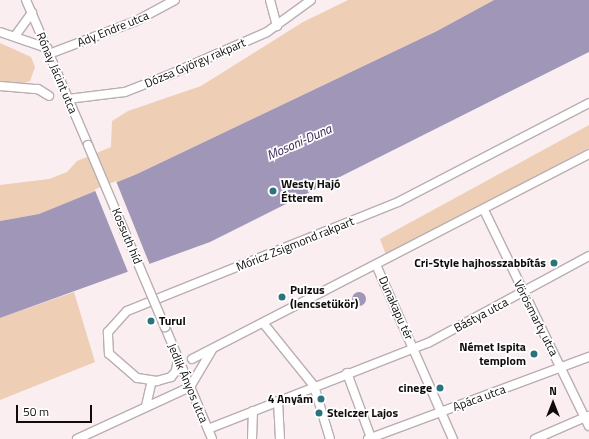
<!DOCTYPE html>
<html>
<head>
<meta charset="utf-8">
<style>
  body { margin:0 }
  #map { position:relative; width:589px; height:439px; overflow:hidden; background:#faeef1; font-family:"Titillium Web",sans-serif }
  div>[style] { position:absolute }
  .green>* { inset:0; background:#eeceb5 }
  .water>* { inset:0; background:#a096b8 }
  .round { border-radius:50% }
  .pier>* { inset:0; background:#faeef1; transform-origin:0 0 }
  .roads { filter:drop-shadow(1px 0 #b9aeb1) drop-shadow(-1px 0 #b9aeb1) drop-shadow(0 1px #b9aeb1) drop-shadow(0 -1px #b9aeb1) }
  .street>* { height:8px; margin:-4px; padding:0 4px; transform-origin:4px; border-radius:4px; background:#fff }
  .bridges { filter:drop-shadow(1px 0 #b9aeb1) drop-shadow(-1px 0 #b9aeb1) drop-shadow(0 1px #b9aeb1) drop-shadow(0 -1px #b9aeb1) }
  .street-bridge>* { height:8px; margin:-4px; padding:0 4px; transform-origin:4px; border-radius:4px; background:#fff }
  .dots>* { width:11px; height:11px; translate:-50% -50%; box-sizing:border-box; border:2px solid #fff; border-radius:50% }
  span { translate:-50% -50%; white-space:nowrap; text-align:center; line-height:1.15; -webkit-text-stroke:3.5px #fff; paint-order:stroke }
  .street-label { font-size:12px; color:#100c0d }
  .poi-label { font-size:12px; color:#100c0d; font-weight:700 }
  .left { translate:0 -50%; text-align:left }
  .right { translate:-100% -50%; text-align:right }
  .water-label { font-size:13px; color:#392756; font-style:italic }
  .north { position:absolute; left:533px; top:383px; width:40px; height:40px; -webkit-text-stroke:3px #fff; paint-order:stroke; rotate:0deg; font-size:11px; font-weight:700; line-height:16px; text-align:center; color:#100c0d }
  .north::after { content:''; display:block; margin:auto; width:14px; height:18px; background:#100c0d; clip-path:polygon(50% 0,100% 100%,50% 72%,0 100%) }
  .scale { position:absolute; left:16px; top:405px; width:76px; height:18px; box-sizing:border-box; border:2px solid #100c0d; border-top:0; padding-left:5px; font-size:12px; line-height:14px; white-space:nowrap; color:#100c0d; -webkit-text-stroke:3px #fff; paint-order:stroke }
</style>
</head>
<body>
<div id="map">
  <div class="green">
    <i style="clip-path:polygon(348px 0,494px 0,437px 31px,137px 174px,39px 214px,0 221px,0 185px,49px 179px,67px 172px,77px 161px,111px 147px,112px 121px,128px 111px,201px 86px,303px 22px)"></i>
    <i style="clip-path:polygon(0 43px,31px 57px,35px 67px,30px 81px,22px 84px,0 82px)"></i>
    <i style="clip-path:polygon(589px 125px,589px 148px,386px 255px,380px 239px)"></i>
    <i style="clip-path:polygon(74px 292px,95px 362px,0 400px,0 318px)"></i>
  </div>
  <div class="water">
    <i style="clip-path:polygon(494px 0,589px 0,589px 52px,210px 242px,0 318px,0 221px,39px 214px,137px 174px,437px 31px)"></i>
    <i class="round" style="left:352px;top:292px;width:14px;height:14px"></i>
  </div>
  <div class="pier">
    <i style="left:116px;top:181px;width:92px;height:23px;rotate:68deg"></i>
  </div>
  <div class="roads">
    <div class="street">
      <i style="left:26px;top:0;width:158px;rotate:66.8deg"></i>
      <i style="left:270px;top:0;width:27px;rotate:75deg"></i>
      <i style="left:0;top:32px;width:50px;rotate:18.8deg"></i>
      <i style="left:15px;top:36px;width:29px;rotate:-54deg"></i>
      <i style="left:49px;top:54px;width:93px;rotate:-20.8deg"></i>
      <i style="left:136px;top:21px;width:44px;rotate:-28.3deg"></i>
      <i style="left:0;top:86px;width:38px;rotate:5deg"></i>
      <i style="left:38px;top:89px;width:13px;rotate:32deg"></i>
      <i style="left:68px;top:99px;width:57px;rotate:-7deg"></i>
      <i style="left:125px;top:92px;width:49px;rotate:-21.4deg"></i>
      <i style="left:171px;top:74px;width:105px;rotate:-23.6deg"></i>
      <i style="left:267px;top:32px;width:54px;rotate:-36deg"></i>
      <i style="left:484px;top:210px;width:240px;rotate:64.1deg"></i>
      <i style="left:377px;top:267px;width:188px;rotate:66.2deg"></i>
      <i style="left:264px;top:324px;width:80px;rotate:51.1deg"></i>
      <i style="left:314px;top:386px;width:55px;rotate:73.2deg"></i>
      <i style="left:165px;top:327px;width:121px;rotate:67.2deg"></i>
      <i style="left:178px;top:357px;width:14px;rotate:98deg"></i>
      <i style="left:176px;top:371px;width:8px;rotate:130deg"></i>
      <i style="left:171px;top:377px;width:15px;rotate:164deg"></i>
      <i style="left:157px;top:381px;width:20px;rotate:-171deg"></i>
      <i style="left:137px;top:378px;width:37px;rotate:-139deg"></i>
      <i style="left:109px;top:354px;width:22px;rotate:-93deg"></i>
      <i style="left:108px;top:332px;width:28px;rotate:-48deg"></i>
      <i style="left:127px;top:311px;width:294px;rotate:-21.9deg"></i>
      <i style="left:400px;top:201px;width:213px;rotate:-27.4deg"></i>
      <i style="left:192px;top:359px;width:447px;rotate:-27.3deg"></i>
      <i style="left:347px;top:373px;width:69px;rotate:69.7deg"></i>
      <i style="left:190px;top:387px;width:43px;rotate:-59.3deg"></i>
      <i style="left:278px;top:401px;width:38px;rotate:87deg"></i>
      <i style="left:146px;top:406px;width:26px;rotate:-77deg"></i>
      <i style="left:208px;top:429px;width:236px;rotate:-21.4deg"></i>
      <i style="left:428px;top:343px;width:183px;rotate:-28.4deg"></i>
      <i style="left:77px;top:439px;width:124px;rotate:-24.7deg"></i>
      <i style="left:252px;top:439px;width:28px;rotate:-88deg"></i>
      <i style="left:368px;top:439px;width:236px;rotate:-20.4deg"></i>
      <i style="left:535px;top:439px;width:58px;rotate:-23.5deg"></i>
    </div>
  </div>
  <div class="bridges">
    <div class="street-bridge">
      <i style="left:88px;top:145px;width:198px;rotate:67.1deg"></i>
    </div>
  </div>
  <div class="dots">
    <i style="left:273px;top:191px;background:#2b737e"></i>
    <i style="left:554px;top:263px;background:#2b737e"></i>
    <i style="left:282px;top:297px;background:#2b737e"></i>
    <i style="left:151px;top:321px;background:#2b737e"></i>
    <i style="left:534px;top:354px;background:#2b737e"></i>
    <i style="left:440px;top:388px;background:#2b737e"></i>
    <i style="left:321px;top:399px;background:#2b737e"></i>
    <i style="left:319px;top:413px;background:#2b737e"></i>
  </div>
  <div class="street-label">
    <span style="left:113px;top:29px;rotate:-22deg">Ady Endre utca</span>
    <span style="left:195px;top:63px;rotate:-23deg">Dózsa György rakpart</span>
    <span style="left:57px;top:73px;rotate:67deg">Rónay Jácint utca</span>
    <span style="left:127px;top:236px;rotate:67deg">Kossuth híd</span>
    <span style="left:295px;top:244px;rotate:-22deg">Móricz Zsigmond rakpart</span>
    <span style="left:396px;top:308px;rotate:66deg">Dunakapu tér</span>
    <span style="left:481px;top:315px;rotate:-28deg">Bástya utca</span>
    <span style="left:536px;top:318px;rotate:63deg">Vörösmarty utca</span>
    <span style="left:188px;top:383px;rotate:67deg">Jedlik Ányos utca</span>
    <span style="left:479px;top:398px;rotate:-20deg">Apáca utca</span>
  </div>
  <div class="poi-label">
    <span class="left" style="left:281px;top:191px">Westy Hajó<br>Étterem</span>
    <span class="right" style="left:546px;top:263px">Cri-Style hajhosszabbítás</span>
    <span class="left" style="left:290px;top:297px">Pulzus<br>(lencsetükör)</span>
    <span class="left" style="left:159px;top:321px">Turul</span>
    <span class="right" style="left:526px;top:354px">Német Ispita<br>templom</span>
    <span class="right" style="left:432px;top:388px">cinege</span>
    <span class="right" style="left:313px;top:399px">4 Anyám</span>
    <span class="left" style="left:327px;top:413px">Stelczer Lajos</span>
  </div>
  <div class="water-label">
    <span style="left:299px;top:142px;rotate:-24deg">Mosoni-Duna</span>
  </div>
  <div class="north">N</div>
  <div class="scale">50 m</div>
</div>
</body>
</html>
